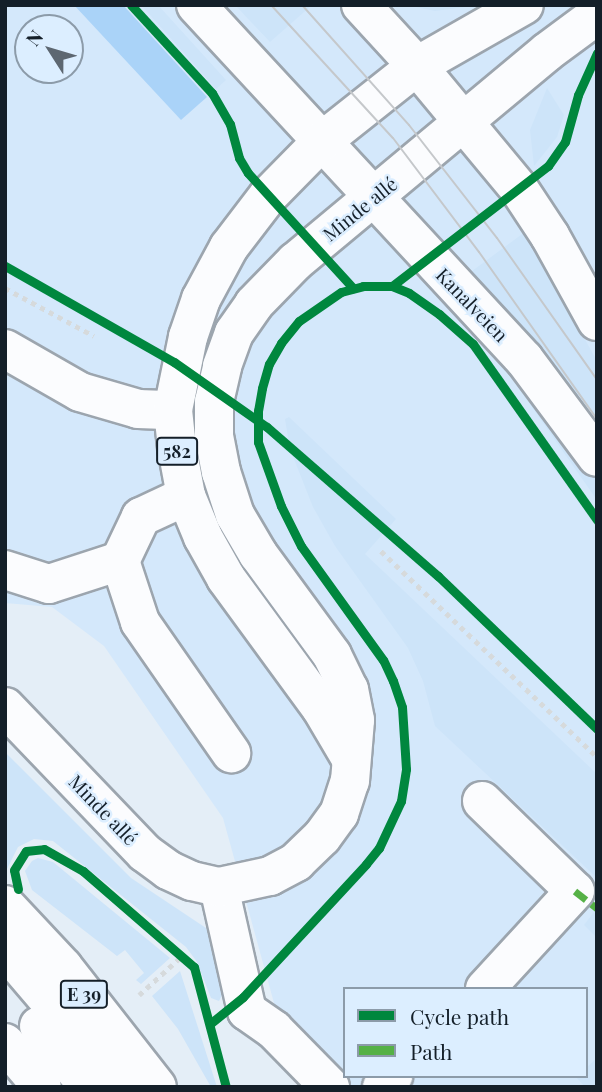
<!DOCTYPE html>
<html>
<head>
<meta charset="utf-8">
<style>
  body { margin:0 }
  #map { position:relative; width:602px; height:1092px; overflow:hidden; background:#e4eef7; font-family:"Playfair Display",serif }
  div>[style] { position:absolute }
  .built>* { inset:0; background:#d4e8fb }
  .green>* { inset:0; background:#cde4f9 }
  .water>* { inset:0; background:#aad3f8 }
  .path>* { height:4.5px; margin-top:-2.25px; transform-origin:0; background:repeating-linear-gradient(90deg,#d6dadc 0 5px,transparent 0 10px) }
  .roads { filter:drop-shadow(2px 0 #9ca5ae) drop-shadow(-2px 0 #9ca5ae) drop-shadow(0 2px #9ca5ae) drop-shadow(0 -2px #9ca5ae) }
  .minor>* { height:38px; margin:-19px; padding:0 19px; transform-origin:19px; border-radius:19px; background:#fbfcfe }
  .major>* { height:38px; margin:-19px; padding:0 19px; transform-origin:19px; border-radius:19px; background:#fbfcfe }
  .highway>* { height:38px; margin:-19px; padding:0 19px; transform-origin:19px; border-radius:19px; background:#fbfcfe }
  .tram>* { height:2px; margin:-1px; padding:0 1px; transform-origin:1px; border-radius:1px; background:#c5c8cb }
  .quiet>* { height:7px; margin-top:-3.5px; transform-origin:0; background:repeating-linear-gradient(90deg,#55b146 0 14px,transparent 0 21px) }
  .cycleway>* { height:9px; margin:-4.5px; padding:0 4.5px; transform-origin:4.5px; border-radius:4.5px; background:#00873e }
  span { translate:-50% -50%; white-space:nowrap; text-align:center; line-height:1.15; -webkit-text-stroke:5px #dceeff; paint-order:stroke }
  .shield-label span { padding:2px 5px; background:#dceeff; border:2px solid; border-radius:5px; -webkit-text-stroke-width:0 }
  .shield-label { font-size:18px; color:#141f29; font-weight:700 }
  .street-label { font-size:19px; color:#141f29 }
  .frame { position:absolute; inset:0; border:7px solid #141f29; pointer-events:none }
  .legend { position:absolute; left:343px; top:987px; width:245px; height:91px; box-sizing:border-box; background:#dceeff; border:2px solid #8c9ba9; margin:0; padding:9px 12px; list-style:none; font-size:21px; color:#141f29 }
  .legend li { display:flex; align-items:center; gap:14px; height:35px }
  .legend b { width:35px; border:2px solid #8c9ba9 }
  .north { position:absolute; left:14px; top:14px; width:70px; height:70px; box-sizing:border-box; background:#dceeff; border:2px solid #8c9ba9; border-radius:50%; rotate:307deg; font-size:19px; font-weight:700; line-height:28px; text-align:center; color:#141f29 }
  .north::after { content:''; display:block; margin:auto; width:24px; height:32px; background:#5d6771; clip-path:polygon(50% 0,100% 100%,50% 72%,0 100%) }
</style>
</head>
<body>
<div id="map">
  <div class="built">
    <i style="clip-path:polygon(evenodd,5px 5px,597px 5px,597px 1087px,316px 1087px,287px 1050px,223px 818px,104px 646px,52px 607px,5px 603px,5px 5px,28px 28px,70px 28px,70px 70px,28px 70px,28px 28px,5px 5px,345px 989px,586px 989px,586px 1076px,345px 1076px,345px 989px)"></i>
  </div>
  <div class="green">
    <i style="clip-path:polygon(141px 5px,158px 5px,226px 80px,216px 89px)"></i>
    <i style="clip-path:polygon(235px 5px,312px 5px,270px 42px)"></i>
    <i style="clip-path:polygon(406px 5px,480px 5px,435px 11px)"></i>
    <i style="clip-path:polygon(547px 88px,564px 115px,557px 137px,534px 166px,530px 130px)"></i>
    <i style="clip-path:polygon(525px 232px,597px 361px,597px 436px,464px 277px)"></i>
    <i style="clip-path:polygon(499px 360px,544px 400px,597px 476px,597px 500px)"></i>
    <i style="clip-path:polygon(289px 417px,396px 519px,365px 554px,597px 774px,597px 878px,435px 726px,423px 681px,408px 648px,335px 546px,313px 507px,290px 449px,285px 419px)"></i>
    <i style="clip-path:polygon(5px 752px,131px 878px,206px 928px,217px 950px,222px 995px,219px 1001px,211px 998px,197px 962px,186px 947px,53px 841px,34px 839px,18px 847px,7px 869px,6px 887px)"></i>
    <i style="clip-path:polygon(38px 858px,53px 862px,170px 958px,141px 984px,136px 980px,144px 973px,125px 950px,117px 956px,32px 890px,25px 871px,32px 861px)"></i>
    <i style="clip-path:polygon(597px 908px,597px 938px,584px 925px)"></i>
    <i style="clip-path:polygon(180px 971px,217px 1087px,211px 1087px,178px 1029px,152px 996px)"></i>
    <i style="clip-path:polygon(597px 1058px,597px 1087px,585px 1087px,576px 1077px,586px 1076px,586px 1068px)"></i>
  </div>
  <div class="water">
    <i style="clip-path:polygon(74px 5px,123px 5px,207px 97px,181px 120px)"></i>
  </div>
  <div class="path">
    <i style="left:5px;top:288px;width:101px;rotate:28.3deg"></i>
    <i style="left:381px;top:551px;width:298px;rotate:43.6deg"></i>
    <i style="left:139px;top:995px;width:58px;rotate:-42.2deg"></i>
  </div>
  <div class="roads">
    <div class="minor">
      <i style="left:5px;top:349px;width:86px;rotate:29.8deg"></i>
      <i style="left:80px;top:392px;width:60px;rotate:16.3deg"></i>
      <i style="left:138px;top:409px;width:35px;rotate:2deg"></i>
      <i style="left:186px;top:496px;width:50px;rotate:155deg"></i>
      <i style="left:141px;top:517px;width:49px;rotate:115.5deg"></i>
      <i style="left:120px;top:561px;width:64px;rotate:71.8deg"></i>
      <i style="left:140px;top:622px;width:160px;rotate:55.2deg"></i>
      <i style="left:5px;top:570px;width:46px;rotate:17.7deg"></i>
      <i style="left:49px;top:584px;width:75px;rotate:-17.9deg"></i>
      <i style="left:482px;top:801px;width:129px;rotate:44.1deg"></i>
      <i style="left:575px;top:891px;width:133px;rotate:132.6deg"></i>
      <i style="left:219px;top:887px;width:127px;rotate:77.3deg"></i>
      <i style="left:247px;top:1011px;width:33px;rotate:35deg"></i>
      <i style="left:274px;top:1030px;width:80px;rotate:45.5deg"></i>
      <i style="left:382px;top:1087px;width:16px;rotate:-45deg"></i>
    </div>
    <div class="major">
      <i style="left:196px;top:5px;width:483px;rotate:47.2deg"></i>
      <i style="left:524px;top:359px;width:122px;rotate:53.3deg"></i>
      <i style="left:361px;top:5px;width:83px;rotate:47.4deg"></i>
      <i style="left:417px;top:66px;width:160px;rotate:50.3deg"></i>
      <i style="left:519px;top:189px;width:56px;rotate:56.6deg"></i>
      <i style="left:550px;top:236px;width:97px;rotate:61.1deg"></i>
      <i style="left:5px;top:707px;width:202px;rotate:46.2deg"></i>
      <i style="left:145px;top:853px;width:29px;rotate:36deg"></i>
      <i style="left:168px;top:870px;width:26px;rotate:25deg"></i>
      <i style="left:192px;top:881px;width:28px;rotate:13deg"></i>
      <i style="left:219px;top:887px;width:52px;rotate:-12.2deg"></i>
      <i style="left:270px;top:876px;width:30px;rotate:-28deg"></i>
      <i style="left:296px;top:862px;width:36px;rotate:-44deg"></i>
      <i style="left:322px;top:837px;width:29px;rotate:-54deg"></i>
      <i style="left:339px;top:814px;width:35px;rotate:-72deg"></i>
      <i style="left:350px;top:781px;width:61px;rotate:-85.3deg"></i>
      <i style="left:355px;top:720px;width:31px;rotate:-101deg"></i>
      <i style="left:349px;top:690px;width:39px;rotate:-116deg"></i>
      <i style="left:332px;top:655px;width:125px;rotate:-126.2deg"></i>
      <i style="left:258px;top:554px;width:45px;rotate:-120.5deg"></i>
      <i style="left:235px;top:515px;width:45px;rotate:-108deg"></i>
      <i style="left:221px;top:472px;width:38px;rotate:-101deg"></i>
      <i style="left:214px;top:435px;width:33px;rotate:-90deg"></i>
      <i style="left:214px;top:402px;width:37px;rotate:-77deg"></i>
      <i style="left:222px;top:366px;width:35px;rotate:-70deg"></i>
      <i style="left:234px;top:333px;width:35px;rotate:-55deg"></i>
      <i style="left:254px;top:304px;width:59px;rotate:-45.7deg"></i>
      <i style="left:295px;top:262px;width:328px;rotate:-39.8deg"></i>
      <i style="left:547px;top:52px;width:62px;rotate:-36.5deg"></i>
      <i style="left:350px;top:757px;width:57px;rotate:-120.6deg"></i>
      <i style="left:321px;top:708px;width:161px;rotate:-126.2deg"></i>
      <i style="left:226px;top:578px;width:47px;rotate:-119.3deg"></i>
      <i style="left:203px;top:537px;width:44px;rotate:-112.5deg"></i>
      <i style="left:186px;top:496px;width:49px;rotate:-100.6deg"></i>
      <i style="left:177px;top:448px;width:38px;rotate:-96deg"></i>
      <i style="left:173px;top:410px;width:75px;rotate:-78.4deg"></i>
      <i style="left:188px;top:337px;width:40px;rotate:-71.1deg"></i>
      <i style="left:201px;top:299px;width:59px;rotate:-61.7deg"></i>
      <i style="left:229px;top:247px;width:64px;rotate:-52.6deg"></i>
      <i style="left:268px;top:196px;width:76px;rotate:-45.5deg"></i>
      <i style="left:321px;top:142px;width:122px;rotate:-38.4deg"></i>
      <i style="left:417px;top:66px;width:123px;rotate:-29.7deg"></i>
    </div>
    <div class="highway">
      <i style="left:5px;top:905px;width:85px;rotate:46.9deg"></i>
      <i style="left:63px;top:967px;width:152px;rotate:51.9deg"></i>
      <i style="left:5px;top:949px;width:182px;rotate:49.5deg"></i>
      <i style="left:39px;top:1026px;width:79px;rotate:50.7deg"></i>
      <i style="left:5px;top:1043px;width:57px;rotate:49.9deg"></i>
    </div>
  </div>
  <div class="tram">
    <i style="left:271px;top:5px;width:180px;rotate:47.5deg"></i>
    <i style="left:393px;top:138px;width:143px;rotate:53deg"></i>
    <i style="left:479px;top:252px;width:204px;rotate:54.8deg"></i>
    <i style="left:302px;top:5px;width:161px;rotate:48.3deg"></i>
    <i style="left:409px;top:125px;width:143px;rotate:52.1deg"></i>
    <i style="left:497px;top:238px;width:174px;rotate:54.8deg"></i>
  </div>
  <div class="quiet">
    <i style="left:575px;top:891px;width:28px;rotate:38deg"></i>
  </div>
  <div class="cycleway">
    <i style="left:131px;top:5px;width:120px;rotate:47.4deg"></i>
    <i style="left:212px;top:93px;width:36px;rotate:60deg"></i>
    <i style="left:230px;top:124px;width:35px;rotate:75deg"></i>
    <i style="left:239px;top:158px;width:17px;rotate:59deg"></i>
    <i style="left:248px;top:173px;width:156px;rotate:47.6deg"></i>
    <i style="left:5px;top:266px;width:194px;rotate:29.6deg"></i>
    <i style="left:174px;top:362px;width:113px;rotate:35deg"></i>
    <i style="left:267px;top:427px;width:227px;rotate:41.1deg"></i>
    <i style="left:438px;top:576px;width:221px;rotate:43.9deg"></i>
    <i style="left:392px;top:286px;width:197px;rotate:-37.6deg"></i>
    <i style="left:548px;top:166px;width:29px;rotate:-55deg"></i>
    <i style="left:565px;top:142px;width:49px;rotate:-74.5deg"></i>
    <i style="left:578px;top:95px;width:46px;rotate:-65.7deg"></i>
    <i style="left:18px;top:889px;width:19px;rotate:-102deg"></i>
    <i style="left:14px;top:870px;width:22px;rotate:-58deg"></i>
    <i style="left:26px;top:851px;width:18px;rotate:-6deg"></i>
    <i style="left:44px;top:849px;width:45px;rotate:29.4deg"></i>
    <i style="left:83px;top:871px;width:147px;rotate:40.9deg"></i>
    <i style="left:194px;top:967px;width:124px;rotate:75.1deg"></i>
    <i style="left:211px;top:1023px;width:41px;rotate:-39.1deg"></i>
    <i style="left:243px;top:997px;width:181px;rotate:-47.2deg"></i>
    <i style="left:366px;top:864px;width:21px;rotate:-51deg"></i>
    <i style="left:379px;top:848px;width:52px;rotate:-64.9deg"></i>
    <i style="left:401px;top:801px;width:32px;rotate:-81deg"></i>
    <i style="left:406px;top:769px;width:62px;rotate:-93.7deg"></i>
    <i style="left:402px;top:707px;width:28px;rotate:-109deg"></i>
    <i style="left:393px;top:681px;width:23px;rotate:-115deg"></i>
    <i style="left:383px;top:660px;width:140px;rotate:-125.7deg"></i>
    <i style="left:301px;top:546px;width:45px;rotate:-116.6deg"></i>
    <i style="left:281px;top:506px;width:68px;rotate:-109.8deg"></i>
    <i style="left:258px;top:442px;width:31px;rotate:-90deg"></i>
    <i style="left:258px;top:411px;width:23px;rotate:-80deg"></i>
    <i style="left:262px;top:388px;width:25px;rotate:-74deg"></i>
    <i style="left:269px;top:364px;width:24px;rotate:-60deg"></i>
    <i style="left:281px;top:343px;width:28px;rotate:-51deg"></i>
    <i style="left:299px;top:321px;width:51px;rotate:-34.6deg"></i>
    <i style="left:341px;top:292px;width:23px;rotate:-15deg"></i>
    <i style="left:363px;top:286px;width:29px"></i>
    <i style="left:392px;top:286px;width:18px;rotate:22deg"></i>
    <i style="left:409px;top:293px;width:37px;rotate:35deg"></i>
    <i style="left:439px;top:314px;width:45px;rotate:41.4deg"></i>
    <i style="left:473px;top:344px;width:215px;rotate:54.8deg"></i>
  </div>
  <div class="shield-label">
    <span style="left:177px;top:451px">582</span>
    <span style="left:84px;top:994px">E 39</span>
  </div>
  <div class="street-label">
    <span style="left:360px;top:209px;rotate:-39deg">Minde allé</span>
    <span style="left:472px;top:305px;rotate:46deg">Kanalveien</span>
    <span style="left:103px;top:810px;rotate:46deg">Minde allé</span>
  </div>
  <div class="frame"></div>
  <ul class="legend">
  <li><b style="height:9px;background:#00873e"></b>Cycle path</li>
  <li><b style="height:9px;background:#55b146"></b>Path</li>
  </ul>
  <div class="north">N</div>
</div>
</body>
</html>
